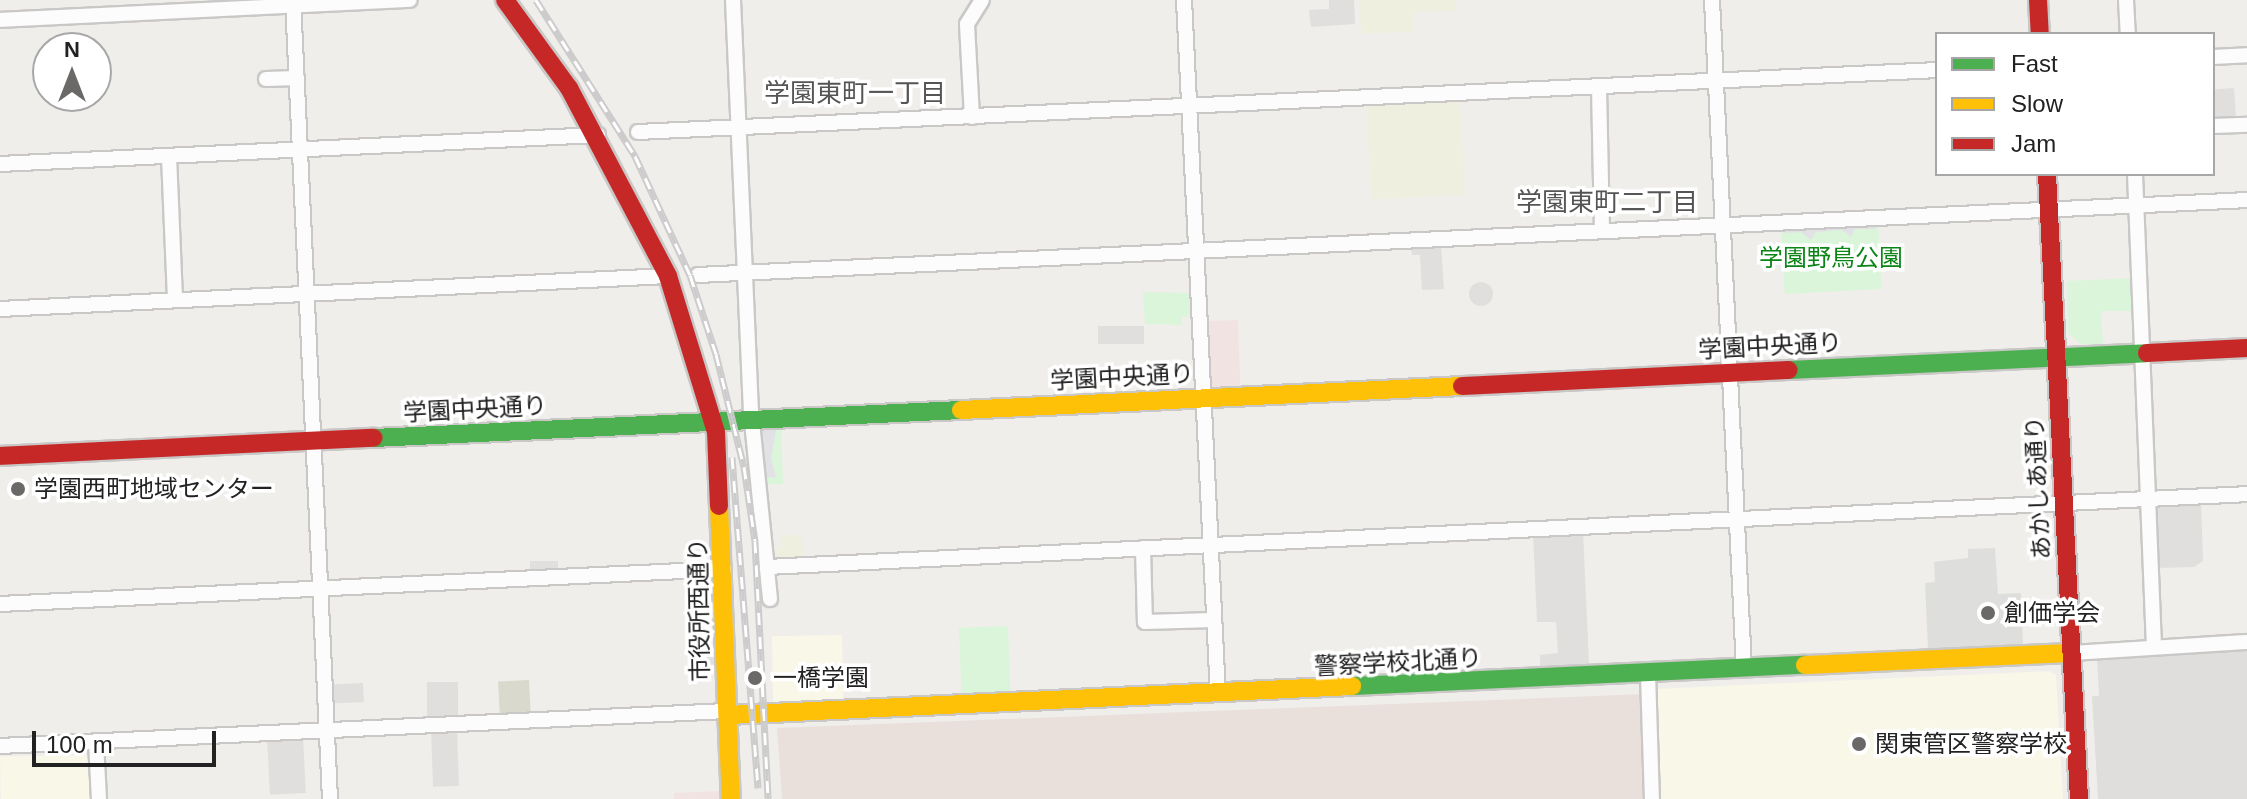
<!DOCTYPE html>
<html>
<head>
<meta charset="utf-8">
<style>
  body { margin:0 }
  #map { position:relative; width:2247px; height:799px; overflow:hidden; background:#f0eeeb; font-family:Helvetica,"Noto Sans JP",sans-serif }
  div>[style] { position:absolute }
  .residential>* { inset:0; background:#dfdedc }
  .commercial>* { inset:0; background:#f1e3e1; transform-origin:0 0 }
  .education>* { inset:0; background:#f8f7e8; transform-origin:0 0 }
  .religious>* { inset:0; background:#dededc }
  .military>* { inset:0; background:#eae0db }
  .construction>* { inset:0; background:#d9d9cd; transform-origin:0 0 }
  .farmland>* { inset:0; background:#efefdf; transform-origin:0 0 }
  .park>* { inset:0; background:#daf5da; transform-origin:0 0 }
  .parking>* { inset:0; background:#e0dfde; transform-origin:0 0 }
  .round { border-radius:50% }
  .plaza>* { inset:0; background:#e2e1e5 }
  .roads { filter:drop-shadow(2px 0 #c9c8c7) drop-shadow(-2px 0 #c9c8c7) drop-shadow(0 2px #c9c8c7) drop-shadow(0 -2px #c9c8c7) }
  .street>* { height:14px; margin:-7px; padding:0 7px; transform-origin:7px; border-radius:7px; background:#fdfcfc }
  .fast>* { height:18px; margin:-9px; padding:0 9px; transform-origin:9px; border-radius:9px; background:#4caf50 }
  .slow>* { height:18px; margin:-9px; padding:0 9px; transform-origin:9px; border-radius:9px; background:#ffc107 }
  .jam>* { height:18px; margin:-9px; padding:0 9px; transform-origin:9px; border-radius:9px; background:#c62828 }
  .rail>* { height:7px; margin-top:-3.5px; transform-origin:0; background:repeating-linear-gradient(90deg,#fff 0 12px,#ccc 0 24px); box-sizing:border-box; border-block:2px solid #ccc }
  .dots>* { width:22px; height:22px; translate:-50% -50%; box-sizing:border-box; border:4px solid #fff; border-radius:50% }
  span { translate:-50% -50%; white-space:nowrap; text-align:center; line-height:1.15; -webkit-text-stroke:7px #fff; paint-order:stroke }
  .park-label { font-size:24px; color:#0c8416 }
  .street-label { font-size:24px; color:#222 }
  .poi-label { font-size:24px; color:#222 }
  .left { translate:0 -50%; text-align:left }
  .neighbourhood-label { font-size:26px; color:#555 }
  .legend { position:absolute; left:1935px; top:32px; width:280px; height:144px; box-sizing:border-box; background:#fff; border:2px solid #a7a7a7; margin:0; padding:10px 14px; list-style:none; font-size:24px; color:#222 }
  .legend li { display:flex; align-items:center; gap:16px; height:40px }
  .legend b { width:40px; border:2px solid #a7a7a7 }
  .north { position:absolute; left:32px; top:32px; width:80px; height:80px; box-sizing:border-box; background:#fff; border:2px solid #a7a7a7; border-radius:50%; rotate:0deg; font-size:22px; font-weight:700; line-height:32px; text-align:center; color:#222 }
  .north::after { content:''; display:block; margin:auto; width:28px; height:36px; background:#6a6968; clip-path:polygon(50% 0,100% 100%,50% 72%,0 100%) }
  .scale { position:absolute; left:32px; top:731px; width:184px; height:36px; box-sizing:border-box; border:4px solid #222; border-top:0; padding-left:10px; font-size:24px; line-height:28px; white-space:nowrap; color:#222; -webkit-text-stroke:6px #fff; paint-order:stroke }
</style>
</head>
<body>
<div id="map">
  <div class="residential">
    <i style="clip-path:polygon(2247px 651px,2247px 799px,2098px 799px,2092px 696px,2099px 696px,2097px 657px)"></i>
  </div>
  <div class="commercial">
    <i style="left:1238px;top:320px;width:67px;height:33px;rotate:88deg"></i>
    <i style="clip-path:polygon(720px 791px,722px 799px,674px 799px,674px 793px)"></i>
  </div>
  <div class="education">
    <i style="left:842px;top:635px;width:66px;height:70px;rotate:89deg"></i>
    <i style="clip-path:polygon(2049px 671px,2056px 675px,2063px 799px,1660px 799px,1655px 689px)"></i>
    <i style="left:89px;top:755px;width:44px;height:89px;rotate:89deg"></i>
  </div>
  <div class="religious">
    <i style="clip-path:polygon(1995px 548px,1998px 594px,2021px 593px,2023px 645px,1928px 649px,1925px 583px,1935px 582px,1934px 562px,1968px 558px,1968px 549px)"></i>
  </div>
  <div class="military">
    <i style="clip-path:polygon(1645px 694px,1648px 799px,782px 799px,777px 728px)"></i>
  </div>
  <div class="construction">
    <i style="left:529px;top:680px;width:35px;height:31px;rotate:87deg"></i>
  </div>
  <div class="farmland">
    <i style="clip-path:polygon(1359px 0,1456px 0,1456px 11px,1413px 12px,1414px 31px,1361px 34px)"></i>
    <i style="left:1460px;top:100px;width:95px;height:94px;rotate:87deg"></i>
    <i style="clip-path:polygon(802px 534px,803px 560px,772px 558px,772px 550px,782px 548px,780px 536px)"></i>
  </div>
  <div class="park">
    <i style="left:1878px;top:222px;width:67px;height:97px;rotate:87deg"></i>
    <i style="clip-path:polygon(2135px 278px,2136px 311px,2101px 311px,2103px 345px,2081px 344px,2068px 333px,2067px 281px)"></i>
    <i style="clip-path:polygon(1143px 292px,1191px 293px,1192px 316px,1182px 317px,1182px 325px,1145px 324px)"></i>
    <i style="left:781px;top:424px;width:60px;height:27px;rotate:88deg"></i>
    <i style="left:1008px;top:626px;width:67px;height:49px;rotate:88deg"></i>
  </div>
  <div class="parking">
    <i style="clip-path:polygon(1329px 0,1354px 0,1355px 24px,1311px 27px,1309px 10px,1329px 9px)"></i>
    <i style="left:2234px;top:88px;width:32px;height:21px;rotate:86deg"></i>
    <i style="clip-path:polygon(1441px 245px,1444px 289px,1422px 290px,1420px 255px,1412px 255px,1411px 246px)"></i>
    <i class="round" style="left:1469px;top:282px;width:24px;height:24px"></i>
    <i style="left:1144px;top:326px;width:18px;height:46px;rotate:90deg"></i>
    <i style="clip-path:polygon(2201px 502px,2203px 561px,2194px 567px,2158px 568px,2155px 504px)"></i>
    <i style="clip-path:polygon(1583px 531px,1589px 664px,1540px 667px,1540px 655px,1558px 653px,1556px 622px,1537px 622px,1533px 533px)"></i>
    <i style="left:558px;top:561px;width:10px;height:28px;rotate:90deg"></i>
    <i style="left:700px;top:646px;width:16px;height:19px"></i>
    <i style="left:427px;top:682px;width:31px;height:39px"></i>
    <i style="left:363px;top:683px;width:19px;height:31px;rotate:87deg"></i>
    <i style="left:457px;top:729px;width:57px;height:26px;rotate:88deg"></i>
    <i style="left:303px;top:737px;width:56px;height:36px;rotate:87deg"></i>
  </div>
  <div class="plaza">
    <i style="clip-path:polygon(1875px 222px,1876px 229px,1855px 229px,1851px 237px,1842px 230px,1816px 232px,1811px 240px,1801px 232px,1784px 233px,1781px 227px)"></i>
    <i style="clip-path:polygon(754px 425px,777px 425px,771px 459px,776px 477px,757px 478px)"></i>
  </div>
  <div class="roads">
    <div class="street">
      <i style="left:293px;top:0;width:800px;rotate:87.35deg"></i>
      <i style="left:733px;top:0;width:412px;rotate:87.5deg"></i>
      <i style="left:751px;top:412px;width:188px;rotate:84.2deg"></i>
      <i style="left:1184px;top:0;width:695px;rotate:87.2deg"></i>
      <i style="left:1712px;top:0;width:670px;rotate:87.26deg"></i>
      <i style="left:2126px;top:0;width:34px;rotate:87deg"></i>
      <i style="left:0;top:20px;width:410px;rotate:-2.8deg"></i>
      <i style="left:2213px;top:57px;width:34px;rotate:-3deg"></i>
      <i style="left:266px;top:79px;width:31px;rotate:-2deg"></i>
      <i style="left:1599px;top:87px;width:143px;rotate:88.8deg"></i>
      <i style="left:972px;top:117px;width:93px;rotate:-93.1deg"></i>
      <i style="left:967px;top:24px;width:28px;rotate:-58deg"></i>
      <i style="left:2213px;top:126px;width:34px;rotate:-2deg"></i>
      <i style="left:638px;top:132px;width:1300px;rotate:-2.73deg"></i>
      <i style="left:169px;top:156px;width:144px;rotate:87.6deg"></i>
      <i style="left:0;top:164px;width:599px;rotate:-2.78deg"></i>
      <i style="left:2135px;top:174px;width:472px;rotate:87.7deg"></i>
      <i style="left:698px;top:275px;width:1551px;rotate:-2.77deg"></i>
      <i style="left:0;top:309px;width:669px;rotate:-2.83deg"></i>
      <i style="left:1143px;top:548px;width:74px;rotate:88.5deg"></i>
      <i style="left:1145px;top:622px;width:69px;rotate:-1.7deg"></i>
      <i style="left:767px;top:567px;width:1482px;rotate:-2.82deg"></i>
      <i style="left:0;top:604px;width:725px;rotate:-2.77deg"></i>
      <i style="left:2071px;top:653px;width:176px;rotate:-3.6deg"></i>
      <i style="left:1648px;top:674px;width:125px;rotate:88.2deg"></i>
      <i style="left:96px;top:742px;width:57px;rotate:87deg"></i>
      <i style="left:0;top:746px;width:727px;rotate:-2.76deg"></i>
    </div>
    <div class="fast">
      <i style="left:1789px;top:370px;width:358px;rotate:-2.7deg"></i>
      <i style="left:374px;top:438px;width:588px;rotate:-2.73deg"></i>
      <i style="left:1352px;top:686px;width:453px;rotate:-2.7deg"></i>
    </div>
    <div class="slow">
      <i style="left:961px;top:410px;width:502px;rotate:-2.74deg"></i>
      <i style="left:719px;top:506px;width:293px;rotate:87.7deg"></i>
      <i style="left:1805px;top:665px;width:266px;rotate:-2.6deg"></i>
      <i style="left:728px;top:715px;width:625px;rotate:-2.66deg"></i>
    </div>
    <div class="jam">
      <i style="left:505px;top:0;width:109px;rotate:54deg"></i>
      <i style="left:569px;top:88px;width:212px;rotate:62.2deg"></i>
      <i style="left:668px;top:276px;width:163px;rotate:72.9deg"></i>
      <i style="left:716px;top:432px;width:74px;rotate:87.7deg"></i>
      <i style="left:2038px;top:0;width:34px;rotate:87deg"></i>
      <i style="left:2047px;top:174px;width:626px;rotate:87.07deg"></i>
      <i style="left:2147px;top:353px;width:100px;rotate:-2.9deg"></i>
      <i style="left:1462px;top:386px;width:327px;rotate:-2.8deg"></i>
      <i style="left:0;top:456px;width:374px;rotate:-2.8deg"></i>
    </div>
  </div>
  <div class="rail">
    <i style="left:536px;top:0;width:185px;rotate:57.6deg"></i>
    <i style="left:635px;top:156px;width:131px;rotate:65.2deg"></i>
    <i style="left:690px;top:275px;width:83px;rotate:71.8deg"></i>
    <i style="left:716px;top:354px;width:116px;rotate:76.1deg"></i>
    <i style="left:744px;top:467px;width:75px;rotate:81.5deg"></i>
    <i style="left:755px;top:541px;width:258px;rotate:87.1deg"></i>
    <i style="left:732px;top:457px;width:332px;rotate:85.5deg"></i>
  </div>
  <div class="dots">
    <i style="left:18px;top:489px;background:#6a6968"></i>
    <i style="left:1988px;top:613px;background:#6a6968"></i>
    <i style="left:755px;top:678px;background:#6a6968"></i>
    <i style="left:1859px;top:744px;background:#6a6968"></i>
  </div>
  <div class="park-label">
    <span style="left:1831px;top:258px">学園野鳥公園</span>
  </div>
  <div class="street-label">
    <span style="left:1770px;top:346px;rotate:-3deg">学園中央通り</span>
    <span style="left:1122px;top:377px;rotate:-3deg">学園中央通り</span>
    <span style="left:475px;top:409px;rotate:-3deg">学園中央通り</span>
    <span style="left:2038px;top:488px;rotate:-93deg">あかしあ通り</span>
    <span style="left:699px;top:610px;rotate:-91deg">市役所西通り</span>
    <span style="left:1398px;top:662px;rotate:-3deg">警察学校北通り</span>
  </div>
  <div class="poi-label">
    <span class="left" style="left:34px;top:489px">学園西町地域センター</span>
    <span class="left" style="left:2004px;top:613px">創価学会</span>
    <span class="left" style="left:773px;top:678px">一橋学園</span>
    <span class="left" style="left:1875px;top:744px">関東管区警察学校</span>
  </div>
  <div class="neighbourhood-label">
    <span style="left:855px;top:94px">学園東町一丁目</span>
    <span style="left:1607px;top:203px">学園東町二丁目</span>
  </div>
  <ul class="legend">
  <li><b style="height:10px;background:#4caf50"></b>Fast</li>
  <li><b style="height:10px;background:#ffc107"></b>Slow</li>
  <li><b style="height:10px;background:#c62828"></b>Jam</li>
  </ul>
  <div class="north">N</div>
  <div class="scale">100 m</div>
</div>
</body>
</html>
